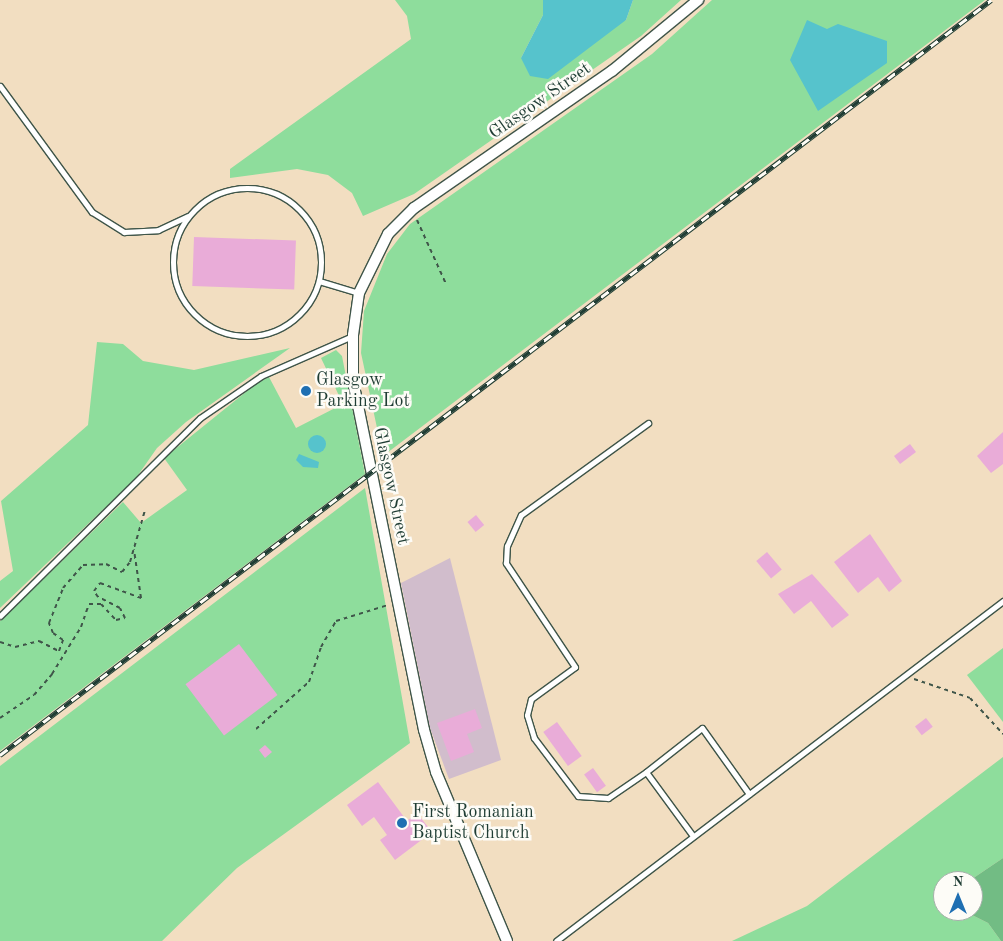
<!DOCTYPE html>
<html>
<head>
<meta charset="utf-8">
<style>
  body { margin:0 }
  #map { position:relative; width:1003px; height:941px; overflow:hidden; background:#f2dec1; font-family:"Old Standard TT",serif }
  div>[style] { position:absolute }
  .industrial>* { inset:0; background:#d1bdcc }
  .green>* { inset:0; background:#8edd9c }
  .forest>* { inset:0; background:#72bc84 }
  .water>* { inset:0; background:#56c3cc }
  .round { border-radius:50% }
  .building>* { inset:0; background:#e9acd8; transform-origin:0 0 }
  .path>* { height:2px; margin-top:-1px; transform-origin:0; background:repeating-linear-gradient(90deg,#3f5549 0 4px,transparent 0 8px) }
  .roads { filter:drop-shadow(1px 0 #3f5549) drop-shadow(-1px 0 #3f5549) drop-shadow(0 1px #3f5549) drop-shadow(0 -1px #3f5549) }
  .service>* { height:5px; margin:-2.5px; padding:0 2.5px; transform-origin:2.5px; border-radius:2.5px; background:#fff }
  .service>.ring { margin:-2.5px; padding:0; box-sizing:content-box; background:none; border:5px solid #fff; border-radius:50% }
  .minor>* { height:10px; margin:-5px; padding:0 5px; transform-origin:5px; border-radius:5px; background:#fff }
  .rail>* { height:5px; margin-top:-2.5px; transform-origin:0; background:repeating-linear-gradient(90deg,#fdfcf7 0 9px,#1f3d34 0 18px); box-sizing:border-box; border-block:1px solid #1f3d34 }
  .dots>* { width:14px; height:14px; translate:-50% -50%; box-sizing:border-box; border:2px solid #fdfcf7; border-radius:50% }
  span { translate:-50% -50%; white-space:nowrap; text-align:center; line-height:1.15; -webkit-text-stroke:5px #fdfcf7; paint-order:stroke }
  .street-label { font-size:18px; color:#1f3d34 }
  .poi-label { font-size:18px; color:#1f3d34 }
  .left { translate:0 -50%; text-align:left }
  .north { position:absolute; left:933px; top:871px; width:50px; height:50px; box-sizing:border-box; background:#fdfcf7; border:1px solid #a4b0a9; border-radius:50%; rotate:0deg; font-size:14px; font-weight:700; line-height:20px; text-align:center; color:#1f3d34 }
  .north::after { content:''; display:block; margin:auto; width:18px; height:22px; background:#1f6fb2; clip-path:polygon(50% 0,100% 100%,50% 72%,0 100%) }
</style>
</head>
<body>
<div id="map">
  <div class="industrial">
    <i style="clip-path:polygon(450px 558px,501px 760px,449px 779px,430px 728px,401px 583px)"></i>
  </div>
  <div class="green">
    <i style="clip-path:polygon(395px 0,543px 0,543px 15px,521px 58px,626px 20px,633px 0,681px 0,641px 36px,414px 194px,363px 216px,352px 193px,328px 175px,297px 169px,230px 178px,230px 169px,411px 39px,407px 16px)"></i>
    <i style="clip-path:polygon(712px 0,985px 0,383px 456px,361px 353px,364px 311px,387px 254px,410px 224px,652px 54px)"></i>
    <i style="clip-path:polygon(97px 342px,123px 344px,143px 361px,194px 370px,290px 348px,186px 422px,157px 448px,136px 478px,0 608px,0 581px,13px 571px,1px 501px,88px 425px)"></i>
    <i style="clip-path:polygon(336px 350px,342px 356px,365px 474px,0 751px,0 621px,123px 502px,141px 523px,187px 490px,164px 458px,257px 383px,269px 377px,296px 428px,343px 404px,321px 358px)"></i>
    <i style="clip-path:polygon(365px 488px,410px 743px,237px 868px,162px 941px,0 941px,0 766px)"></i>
    <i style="clip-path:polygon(1003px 648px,1003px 722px,967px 675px)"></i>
    <i style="clip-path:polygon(1003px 757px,1003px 858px,969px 881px,943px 881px,943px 911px,964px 911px,988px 923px,1001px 941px,732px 941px,807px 906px)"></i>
  </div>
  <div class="forest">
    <i style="clip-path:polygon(1003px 858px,1003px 941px,1001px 941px,988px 923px,964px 911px,973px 911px,973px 881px,969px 881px)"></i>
  </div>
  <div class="water">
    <i style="clip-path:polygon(543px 0,633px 0,626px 20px,548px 79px,530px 76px,521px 58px,543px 15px)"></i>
    <i style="clip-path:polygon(807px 20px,827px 29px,838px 24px,887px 41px,887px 63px,818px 111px,790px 60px)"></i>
    <i class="round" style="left:308px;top:435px;width:18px;height:18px"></i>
    <i style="clip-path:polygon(299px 454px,319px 462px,318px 468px,303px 467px,296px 460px)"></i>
  </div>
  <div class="building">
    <i style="left:194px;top:237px;width:102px;height:49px;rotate:2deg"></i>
    <i style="clip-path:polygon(1003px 432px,1003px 464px,991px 473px,977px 456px)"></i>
    <i style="left:910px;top:444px;width:10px;height:20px;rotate:53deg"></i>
    <i style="left:476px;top:515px;width:13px;height:11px;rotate:51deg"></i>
    <i style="clip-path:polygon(870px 534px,902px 581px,889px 592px,878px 577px,858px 593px,834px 562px)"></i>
    <i style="left:767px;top:552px;width:23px;height:14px;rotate:50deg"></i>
    <i style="clip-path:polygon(812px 574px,849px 615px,832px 628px,811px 601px,794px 614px,778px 594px)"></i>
    <i style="left:239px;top:644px;width:64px;height:67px;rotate:53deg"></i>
    <i style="clip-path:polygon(475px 709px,482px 728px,467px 734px,474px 752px,451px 761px,437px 723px)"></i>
    <i style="left:926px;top:718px;width:11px;height:14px;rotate:52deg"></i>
    <i style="left:557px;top:722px;width:42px;height:17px;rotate:54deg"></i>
    <i style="clip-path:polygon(265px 745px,272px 752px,265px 758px,259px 750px)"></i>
    <i style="left:593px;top:768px;width:22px;height:11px;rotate:54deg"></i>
    <i style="clip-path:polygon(378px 782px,407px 821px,417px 813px,432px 832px,395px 860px,380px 840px,387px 835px,374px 817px,362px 826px,347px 805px)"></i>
  </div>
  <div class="path">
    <i style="left:417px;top:220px;width:70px;rotate:65.6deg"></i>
    <i style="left:0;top:642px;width:16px;rotate:18deg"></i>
    <i style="left:15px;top:647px;width:25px;rotate:-14deg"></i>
    <i style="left:39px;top:641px;width:22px;rotate:27deg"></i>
    <i style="left:59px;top:651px;width:12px;rotate:-70deg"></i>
    <i style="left:63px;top:640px;width:12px;rotate:-145deg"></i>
    <i style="left:53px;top:633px;width:11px;rotate:-112deg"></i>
    <i style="left:49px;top:623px;width:38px;rotate:-68deg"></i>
    <i style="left:63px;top:588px;width:30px;rotate:-49deg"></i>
    <i style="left:83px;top:565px;width:23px;rotate:-2deg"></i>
    <i style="left:106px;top:564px;width:18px;rotate:27deg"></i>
    <i style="left:122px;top:572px;width:13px;rotate:-51deg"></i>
    <i style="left:130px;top:562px;width:54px;rotate:-73.9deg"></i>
    <i style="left:914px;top:679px;width:59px;rotate:18.7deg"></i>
    <i style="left:970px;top:698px;width:49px;rotate:47.5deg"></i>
    <i style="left:0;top:718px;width:41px;rotate:-34.1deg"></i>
    <i style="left:34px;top:695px;width:28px;rotate:-49deg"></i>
    <i style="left:52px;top:674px;width:55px;rotate:-58.3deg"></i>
    <i style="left:81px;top:627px;width:24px;rotate:-71deg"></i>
    <i style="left:89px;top:604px;width:12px"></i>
    <i style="left:101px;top:604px;width:22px;rotate:47deg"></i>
    <i style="left:116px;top:620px;width:9px;rotate:-13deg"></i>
    <i style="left:125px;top:618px;width:11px;rotate:-117deg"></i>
    <i style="left:120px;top:608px;width:25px;rotate:-153deg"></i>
    <i style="left:98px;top:597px;width:7px;rotate:-124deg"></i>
    <i style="left:94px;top:591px;width:10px;rotate:-53deg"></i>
    <i style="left:100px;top:583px;width:44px;rotate:20.1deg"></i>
    <i style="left:141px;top:598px;width:49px;rotate:-98.3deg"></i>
    <i style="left:256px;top:729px;width:71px;rotate:-41.6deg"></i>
    <i style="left:309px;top:682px;width:37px;rotate:-71deg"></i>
    <i style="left:321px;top:647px;width:30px;rotate:-60deg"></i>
    <i style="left:336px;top:621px;width:54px;rotate:-17.1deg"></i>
  </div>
  <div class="roads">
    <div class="service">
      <i style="left:0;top:86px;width:156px;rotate:53.9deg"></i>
      <i style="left:92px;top:212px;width:38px;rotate:32deg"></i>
      <i style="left:124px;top:232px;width:34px;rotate:-3deg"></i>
      <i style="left:158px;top:230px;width:33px;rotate:-25deg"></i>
      <i class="ring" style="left:173px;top:188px;width:143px;height:143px"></i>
      <i style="left:319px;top:281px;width:42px;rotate:16.7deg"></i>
      <i style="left:0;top:616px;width:281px;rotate:-44.7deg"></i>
      <i style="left:200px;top:418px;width:74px;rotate:-34.5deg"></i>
      <i style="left:261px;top:376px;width:99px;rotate:-23.7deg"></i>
      <i style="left:646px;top:772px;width:46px;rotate:145.6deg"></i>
      <i style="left:608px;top:798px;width:30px;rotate:-176deg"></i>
      <i style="left:578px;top:796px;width:73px;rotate:-127.2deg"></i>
      <i style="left:534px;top:738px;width:24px;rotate:-107deg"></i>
      <i style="left:527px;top:715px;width:16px;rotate:-76deg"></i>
      <i style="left:531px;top:699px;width:54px;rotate:-36deg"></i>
      <i style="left:575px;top:667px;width:125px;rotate:-123.6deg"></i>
      <i style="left:506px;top:563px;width:17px;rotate:-87deg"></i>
      <i style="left:507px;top:546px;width:34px;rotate:-66deg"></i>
      <i style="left:521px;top:515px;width:157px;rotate:-35.9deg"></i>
      <i style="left:693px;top:836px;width:79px;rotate:-126.3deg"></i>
      <i style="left:646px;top:772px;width:71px;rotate:-38.2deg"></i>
      <i style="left:702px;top:728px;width:81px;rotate:54.5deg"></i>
      <i style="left:556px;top:941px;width:562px;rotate:-37.26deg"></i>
    </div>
    <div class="minor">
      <i style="left:507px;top:941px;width:183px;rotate:-112.8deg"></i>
      <i style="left:436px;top:772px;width:44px;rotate:-105.9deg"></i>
      <i style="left:424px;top:730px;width:355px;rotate:-101.5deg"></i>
      <i style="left:353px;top:382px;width:47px;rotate:-90deg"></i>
      <i style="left:353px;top:335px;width:42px;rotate:-81.9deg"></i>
      <i style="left:359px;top:293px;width:66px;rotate:-63.8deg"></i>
      <i style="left:388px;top:234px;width:37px;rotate:-45deg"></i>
      <i style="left:414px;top:208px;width:241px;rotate:-34.7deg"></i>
      <i style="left:612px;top:71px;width:112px;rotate:-39.5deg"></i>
    </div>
  </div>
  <div class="rail">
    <i style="left:0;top:755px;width:1246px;rotate:-37.3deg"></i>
  </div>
  <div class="dots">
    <i style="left:306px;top:391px;background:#1f6fb2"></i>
    <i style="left:402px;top:823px;background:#1f6fb2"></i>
  </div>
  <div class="street-label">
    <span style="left:540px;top:101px;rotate:-35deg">Glasgow Street</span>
    <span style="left:391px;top:486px;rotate:78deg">Glasgow Street</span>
  </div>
  <div class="poi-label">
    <span class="left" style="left:316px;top:391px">Glasgow<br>Parking Lot</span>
    <span class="left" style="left:412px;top:823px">First Romanian<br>Baptist Church</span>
  </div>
  <div class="north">N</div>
</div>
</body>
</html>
